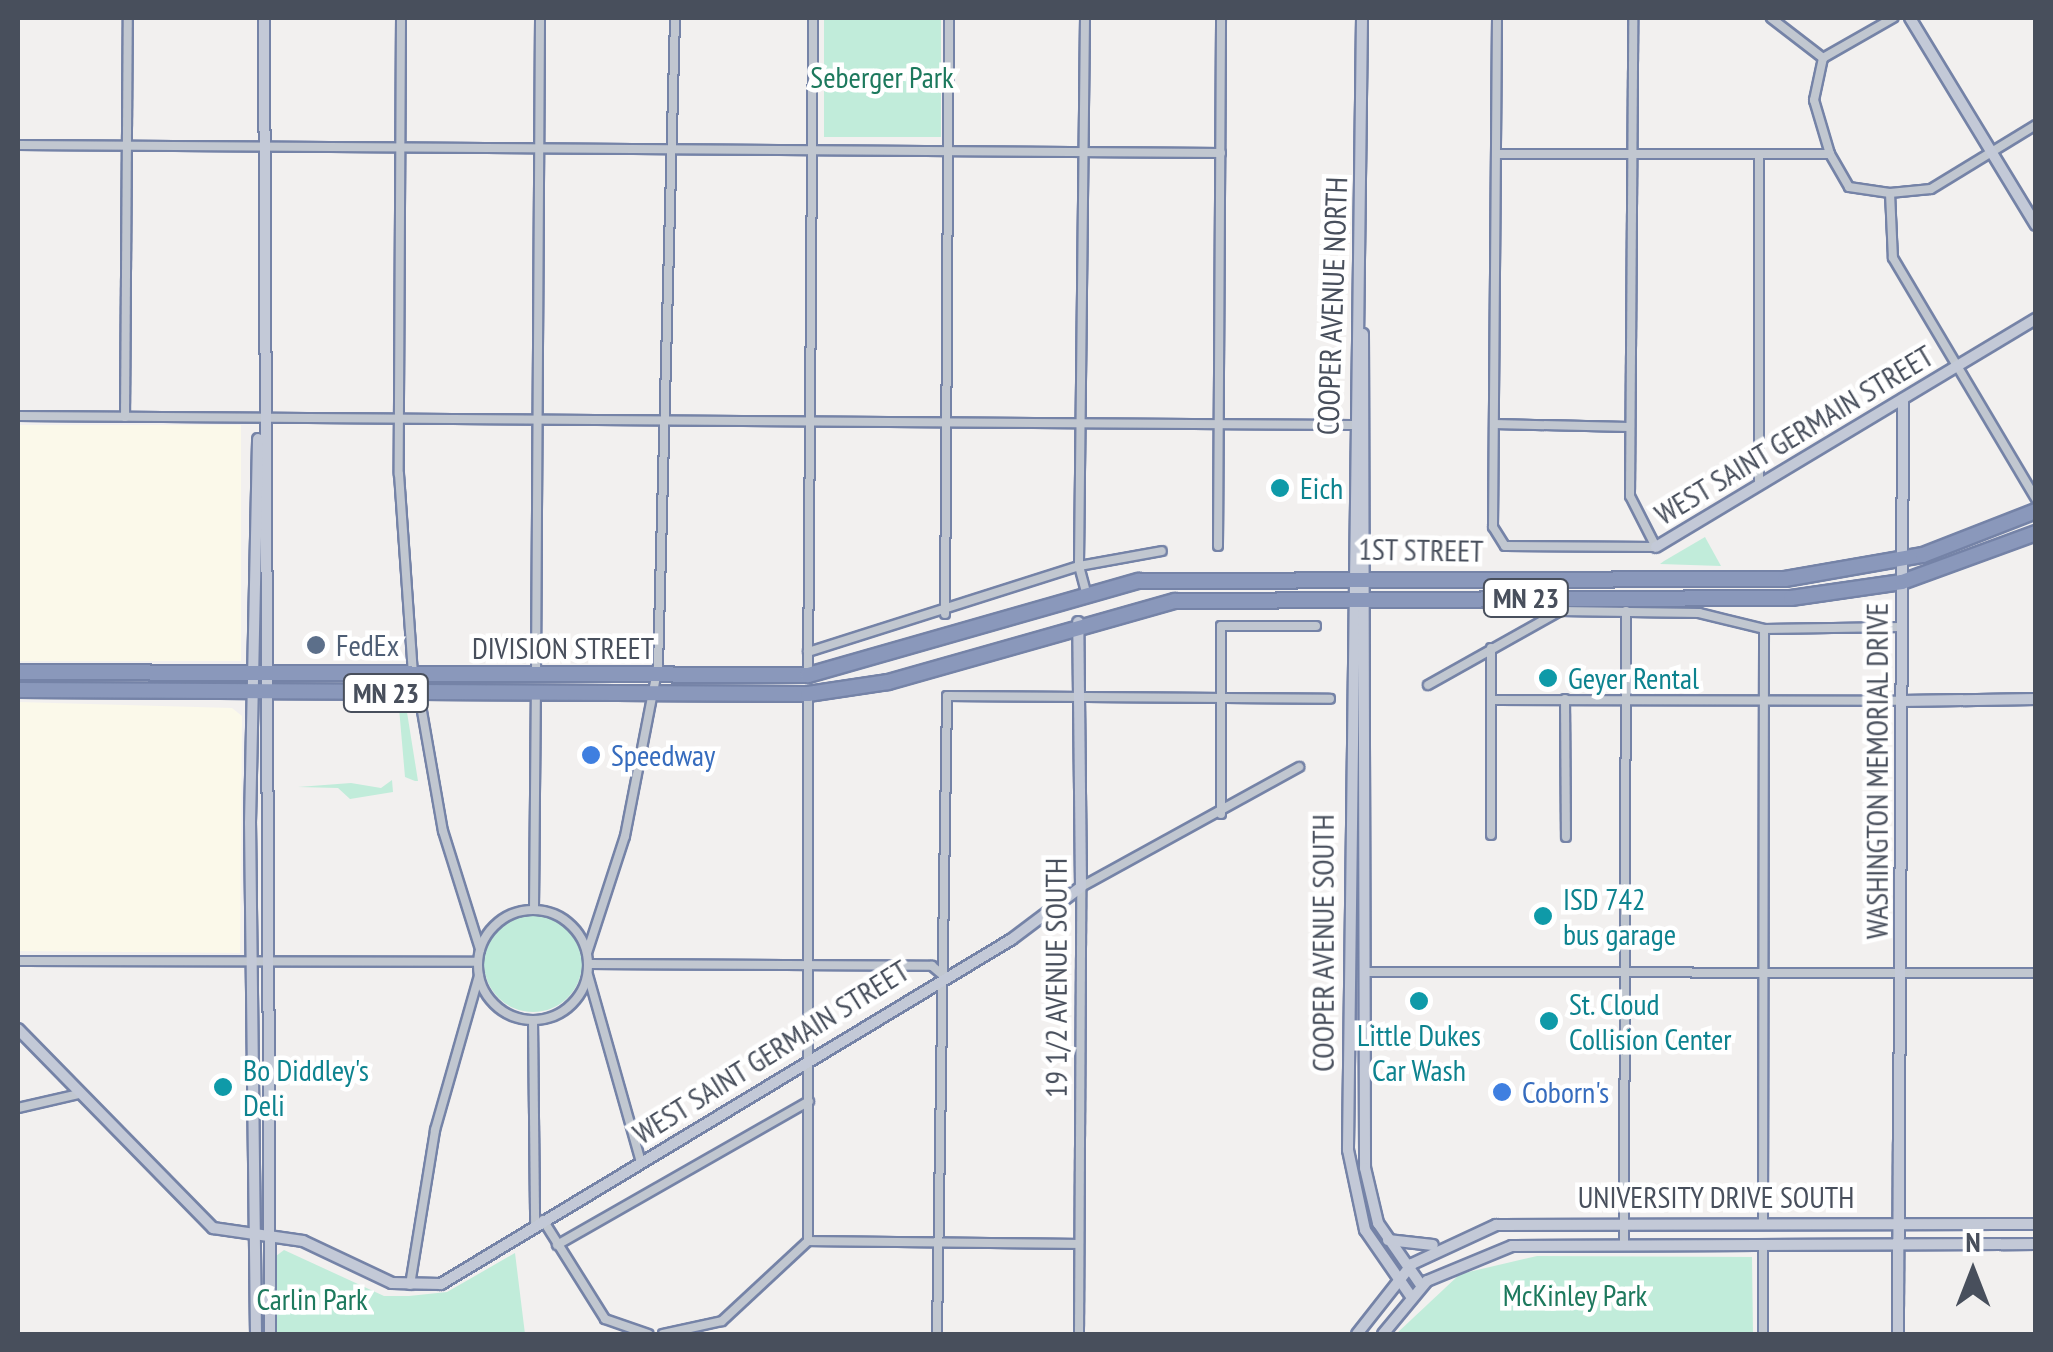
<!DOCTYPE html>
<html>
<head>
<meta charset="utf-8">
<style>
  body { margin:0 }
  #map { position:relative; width:2053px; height:1352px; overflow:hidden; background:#f2f0ef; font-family:"PT Sans Narrow",sans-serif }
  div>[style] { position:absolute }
  .commercial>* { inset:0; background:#fbf9ea; transform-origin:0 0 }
  .green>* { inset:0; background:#c1ecda; transform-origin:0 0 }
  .round { border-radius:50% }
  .roads { filter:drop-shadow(2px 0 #7583a7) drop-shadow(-2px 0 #7583a7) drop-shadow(0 2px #7583a7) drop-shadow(0 -2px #7583a7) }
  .street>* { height:8px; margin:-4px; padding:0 4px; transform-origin:4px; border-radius:4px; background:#c1c7d0 }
  .street>.ring { margin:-4px; padding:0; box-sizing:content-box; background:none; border:8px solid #c1c7d0; border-radius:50% }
  .secondary>* { height:10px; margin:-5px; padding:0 5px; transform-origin:5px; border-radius:5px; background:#c3c9d7 }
  .highway>* { height:14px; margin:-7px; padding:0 7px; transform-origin:7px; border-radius:7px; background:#8a98bb }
  .dots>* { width:28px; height:28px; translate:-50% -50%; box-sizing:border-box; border:5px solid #fff; border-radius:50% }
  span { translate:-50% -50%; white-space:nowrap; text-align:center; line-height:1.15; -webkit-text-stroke:9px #fff; paint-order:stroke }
  .shield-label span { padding:2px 8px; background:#fff; border:2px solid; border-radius:8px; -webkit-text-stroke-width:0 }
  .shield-label { font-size:28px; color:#484f5c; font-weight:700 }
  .park-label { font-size:30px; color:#1d795d }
  .street-label { font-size:30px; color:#484f5c }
  .culture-label { font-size:30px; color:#0d838f }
  .left { translate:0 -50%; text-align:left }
  .service-label { font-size:30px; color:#4e5e75 }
  .shop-label { font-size:30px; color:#366cbe }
  .frame { position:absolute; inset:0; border:20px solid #484f5c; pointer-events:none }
  .north { position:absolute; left:1923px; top:1222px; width:100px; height:100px; -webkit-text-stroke:8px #fff; paint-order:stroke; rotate:0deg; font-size:28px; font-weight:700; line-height:40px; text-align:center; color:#484f5c }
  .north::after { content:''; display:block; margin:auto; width:35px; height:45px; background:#484f5c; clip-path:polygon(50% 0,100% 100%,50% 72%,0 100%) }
</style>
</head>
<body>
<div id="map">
  <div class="commercial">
    <i style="left:18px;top:425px;width:223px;height:236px"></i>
    <i style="clip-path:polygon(18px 702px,232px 708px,242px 716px,240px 953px,18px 951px)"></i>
  </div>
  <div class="green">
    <i style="left:824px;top:18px;width:117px;height:119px"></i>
    <i style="clip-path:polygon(1705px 537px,1721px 566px,1660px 564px,1664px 561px)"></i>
    <i style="clip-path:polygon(406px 706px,418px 781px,415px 781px,405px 777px,399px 708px,359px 708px)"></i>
    <i style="clip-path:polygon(351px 783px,381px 788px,392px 780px,393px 792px,350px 799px,338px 788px,298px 787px)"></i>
    <i class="round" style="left:484px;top:914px;width:98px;height:98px"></i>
    <i style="clip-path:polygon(284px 1250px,384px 1296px,409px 1296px,447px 1292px,515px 1253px,525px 1334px,277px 1334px,276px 1256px)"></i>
    <i style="clip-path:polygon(1537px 1256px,1752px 1257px,1753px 1334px,1396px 1334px,1460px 1274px)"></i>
  </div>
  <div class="roads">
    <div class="street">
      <i style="left:401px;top:18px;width:456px;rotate:90.3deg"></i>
      <i style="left:399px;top:474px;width:201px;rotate:86deg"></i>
      <i style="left:1085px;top:18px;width:548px;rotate:90.63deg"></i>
      <i style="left:1079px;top:566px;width:27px;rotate:75deg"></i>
      <i style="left:1497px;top:18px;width:509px;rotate:90.45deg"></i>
      <i style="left:1493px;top:527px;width:22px;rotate:58deg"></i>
      <i style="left:1505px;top:546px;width:151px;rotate:0.4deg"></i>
      <i style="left:1656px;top:547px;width:57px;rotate:-117deg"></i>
      <i style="left:1630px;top:496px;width:478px;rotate:-89.6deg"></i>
      <i style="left:1771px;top:18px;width:66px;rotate:37.6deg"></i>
      <i style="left:1823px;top:58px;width:43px;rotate:102.1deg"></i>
      <i style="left:1814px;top:100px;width:56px;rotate:73.5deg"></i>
      <i style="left:1830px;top:154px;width:38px;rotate:60deg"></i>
      <i style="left:1849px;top:187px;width:41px;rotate:8.3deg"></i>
      <i style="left:1890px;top:193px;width:65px;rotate:87.4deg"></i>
      <i style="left:1893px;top:258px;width:280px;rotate:59.3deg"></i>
      <i style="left:1823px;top:58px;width:81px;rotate:-29.7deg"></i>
      <i style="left:18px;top:145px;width:1203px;rotate:0.38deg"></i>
      <i style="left:1497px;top:154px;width:333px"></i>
      <i style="left:1890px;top:193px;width:41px;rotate:-5.6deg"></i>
      <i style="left:1931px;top:189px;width:123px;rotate:-31.4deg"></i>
      <i style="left:18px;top:416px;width:1334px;rotate:0.39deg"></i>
      <i style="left:125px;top:417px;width:399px;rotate:-89.6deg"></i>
      <i style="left:1494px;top:424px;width:135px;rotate:1.3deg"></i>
      <i style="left:1759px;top:485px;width:331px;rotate:-90deg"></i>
      <i style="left:1218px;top:546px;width:528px;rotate:-89.67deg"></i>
      <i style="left:945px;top:614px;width:596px;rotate:-89.62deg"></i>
      <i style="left:1491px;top:648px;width:187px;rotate:90deg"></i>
      <i style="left:808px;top:652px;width:284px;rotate:-17.6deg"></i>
      <i style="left:1079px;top:566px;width:84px;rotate:-10.2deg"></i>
      <i style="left:536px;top:675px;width:657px;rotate:-89.65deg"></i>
      <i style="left:808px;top:675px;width:657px;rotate:-89.56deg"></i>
      <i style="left:1428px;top:685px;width:151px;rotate:-29.3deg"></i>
      <i style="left:1560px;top:611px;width:139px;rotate:0.8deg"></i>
      <i style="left:1699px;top:613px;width:67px;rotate:13.8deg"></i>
      <i style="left:1764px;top:629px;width:137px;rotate:-0.8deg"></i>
      <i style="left:419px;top:694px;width:139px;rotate:80.1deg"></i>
      <i style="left:443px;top:831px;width:124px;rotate:72.6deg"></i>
      <i style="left:1565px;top:699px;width:138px;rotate:89.6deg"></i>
      <i style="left:1493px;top:700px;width:408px;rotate:0.1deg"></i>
      <i style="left:1221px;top:814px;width:188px;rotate:-90deg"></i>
      <i style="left:1221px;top:626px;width:95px"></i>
      <i style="left:534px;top:909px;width:215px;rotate:-89.5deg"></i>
      <i class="ring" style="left:478px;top:910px;width:102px;height:102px"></i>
      <i style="left:587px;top:953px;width:123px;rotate:-72deg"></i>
      <i style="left:625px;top:836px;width:172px;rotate:-79deg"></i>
      <i style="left:658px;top:667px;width:649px;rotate:-88.5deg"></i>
      <i style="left:18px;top:961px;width:460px;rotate:0.1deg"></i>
      <i style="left:589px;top:964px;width:343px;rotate:0.3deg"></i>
      <i style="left:932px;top:966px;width:16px;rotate:40deg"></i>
      <i style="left:1365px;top:972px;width:671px;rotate:0.09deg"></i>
      <i style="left:588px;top:975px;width:194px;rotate:74.2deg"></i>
      <i style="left:533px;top:1020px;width:205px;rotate:89.4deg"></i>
      <i style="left:18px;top:1108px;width:63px;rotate:-12.9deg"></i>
      <i style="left:543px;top:1220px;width:117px;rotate:57.9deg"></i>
      <i style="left:605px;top:1319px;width:46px;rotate:19.2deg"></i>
      <i style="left:1763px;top:1222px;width:593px;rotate:-89.9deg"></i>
      <i style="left:808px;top:1241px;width:547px;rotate:-90deg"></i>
      <i style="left:808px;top:1241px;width:271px;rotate:0.6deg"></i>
      <i style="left:557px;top:1245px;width:290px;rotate:-29.7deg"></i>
      <i style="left:1624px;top:1245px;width:634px;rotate:-89.82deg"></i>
      <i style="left:410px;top:1285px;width:157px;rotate:-80.8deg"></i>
      <i style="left:435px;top:1130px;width:160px;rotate:-74.1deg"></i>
      <i style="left:663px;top:1334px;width:60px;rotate:-12.4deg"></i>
      <i style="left:722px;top:1321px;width:117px;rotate:-42.9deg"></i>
      <i style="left:937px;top:1334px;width:638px;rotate:-89.1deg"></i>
      <i style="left:947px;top:696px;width:383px;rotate:0.4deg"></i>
      <i style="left:1079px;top:1334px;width:447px;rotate:-89.7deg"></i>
      <i style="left:1081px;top:887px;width:249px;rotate:-28.8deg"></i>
      <i style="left:1763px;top:1334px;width:89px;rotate:-90deg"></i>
    </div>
    <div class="secondary">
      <i style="left:264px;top:18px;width:1316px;rotate:89.74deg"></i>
      <i style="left:1362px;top:18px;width:1132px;rotate:90.71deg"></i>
      <i style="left:1348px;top:1150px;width:82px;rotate:78deg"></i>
      <i style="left:1365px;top:1230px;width:79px;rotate:55.3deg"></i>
      <i style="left:1910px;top:18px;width:242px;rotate:58.7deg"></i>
      <i style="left:1363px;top:334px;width:834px;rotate:89.86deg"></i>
      <i style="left:1365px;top:1168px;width:57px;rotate:76.7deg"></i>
      <i style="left:1378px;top:1223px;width:75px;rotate:55.3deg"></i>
      <i style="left:1656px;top:547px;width:443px;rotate:-31deg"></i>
      <i style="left:1901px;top:701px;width:135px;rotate:-0.8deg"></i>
      <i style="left:18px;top:1029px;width:279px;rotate:45.6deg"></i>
      <i style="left:213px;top:1228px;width:91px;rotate:8.2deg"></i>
      <i style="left:303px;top:1241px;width:98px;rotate:25.3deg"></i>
      <i style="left:392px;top:1283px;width:49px;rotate:1.2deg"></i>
      <i style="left:441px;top:1284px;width:667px;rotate:-31.14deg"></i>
      <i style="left:1012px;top:939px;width:86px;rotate:-37deg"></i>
      <i style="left:1081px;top:887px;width:265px;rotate:-90.6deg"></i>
      <i style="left:1388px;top:1240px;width:45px;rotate:6.3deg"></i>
      <i style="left:1898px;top:1313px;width:169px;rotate:-89.7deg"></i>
      <i style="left:256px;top:1334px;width:511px;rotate:-90.67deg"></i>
      <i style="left:250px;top:823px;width:384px;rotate:-88.8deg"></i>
      <i style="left:1357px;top:1334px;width:89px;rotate:-51.8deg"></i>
      <i style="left:1412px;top:1264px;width:93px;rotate:-24.9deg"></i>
      <i style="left:1496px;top:1225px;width:540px;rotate:-0.11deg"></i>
      <i style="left:1383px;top:1334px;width:69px;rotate:-50.3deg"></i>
      <i style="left:1427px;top:1281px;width:92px;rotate:-22.4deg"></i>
      <i style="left:1512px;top:1246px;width:524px;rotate:-0.22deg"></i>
      <i style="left:1898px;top:1334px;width:935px;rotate:-89.69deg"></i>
    </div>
    <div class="highway">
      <i style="left:18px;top:672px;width:790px;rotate:0.22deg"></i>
      <i style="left:808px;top:675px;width:344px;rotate:-15.9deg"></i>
      <i style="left:1139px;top:581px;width:646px;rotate:-0.18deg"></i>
      <i style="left:1785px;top:579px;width:140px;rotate:-9.9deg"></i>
      <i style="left:1923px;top:555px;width:121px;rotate:-21.3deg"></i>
      <i style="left:18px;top:690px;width:790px;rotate:0.29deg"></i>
      <i style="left:808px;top:694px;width:81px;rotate:-8.5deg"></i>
      <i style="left:888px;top:682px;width:298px;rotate:-15.8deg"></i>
      <i style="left:1175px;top:601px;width:616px;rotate:-0.28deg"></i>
      <i style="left:1791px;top:598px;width:112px;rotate:-8.2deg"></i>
      <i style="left:1902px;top:582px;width:143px;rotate:-20.1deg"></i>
    </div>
  </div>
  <div class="dots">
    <i style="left:1280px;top:488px;background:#0f9aa8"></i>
    <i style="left:316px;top:645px;background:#5c6f8a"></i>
    <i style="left:1548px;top:678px;background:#0f9aa8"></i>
    <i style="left:591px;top:755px;background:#3f7fe0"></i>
    <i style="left:1543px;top:916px;background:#0f9aa8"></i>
    <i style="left:1419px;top:1001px;background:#0f9aa8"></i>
    <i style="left:1549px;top:1021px;background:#0f9aa8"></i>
    <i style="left:223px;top:1087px;background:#0f9aa8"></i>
    <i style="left:1502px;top:1092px;background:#3f7fe0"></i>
  </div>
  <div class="shield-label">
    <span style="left:1526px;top:598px">MN 23</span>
    <span style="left:386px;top:693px">MN 23</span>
  </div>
  <div class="park-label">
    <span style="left:882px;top:77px">Seberger Park</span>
    <span style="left:1575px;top:1295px">McKinley Park</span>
    <span style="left:312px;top:1299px">Carlin Park</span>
  </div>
  <div class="street-label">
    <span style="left:1332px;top:306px;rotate:-88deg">COOPER AVENUE NORTH</span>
    <span style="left:1794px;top:435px;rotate:-31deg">WEST SAINT GERMAIN STREET</span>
    <span style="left:1421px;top:550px;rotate:1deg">1ST STREET</span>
    <span style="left:563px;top:648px">DIVISION STREET</span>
    <span style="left:1877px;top:771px;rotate:-90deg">WASHINGTON MEMORIAL DRIVE</span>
    <span style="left:1323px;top:943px;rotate:-90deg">COOPER AVENUE SOUTH</span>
    <span style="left:1056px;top:978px;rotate:-90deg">19 1/2 AVENUE SOUTH</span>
    <span style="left:771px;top:1052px;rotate:-32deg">WEST SAINT GERMAIN STREET</span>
    <span style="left:1716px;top:1197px">UNIVERSITY DRIVE SOUTH</span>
  </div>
  <div class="culture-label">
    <span class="left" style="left:1300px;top:488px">Eich</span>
    <span class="left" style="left:1568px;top:678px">Geyer Rental</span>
    <span class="left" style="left:1563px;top:916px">ISD 742<br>bus garage</span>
    <span class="left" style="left:1569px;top:1021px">St. Cloud<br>Collision Center</span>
    <span style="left:1419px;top:1052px">Little Dukes<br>Car Wash</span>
    <span class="left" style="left:243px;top:1087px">Bo Diddley's<br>Deli</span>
  </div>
  <div class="service-label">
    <span class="left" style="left:336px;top:645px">FedEx</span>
  </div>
  <div class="shop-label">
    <span class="left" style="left:611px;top:755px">Speedway</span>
    <span class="left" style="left:1522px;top:1092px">Coborn's</span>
  </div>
  <div class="frame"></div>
  <div class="north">N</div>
</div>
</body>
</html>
